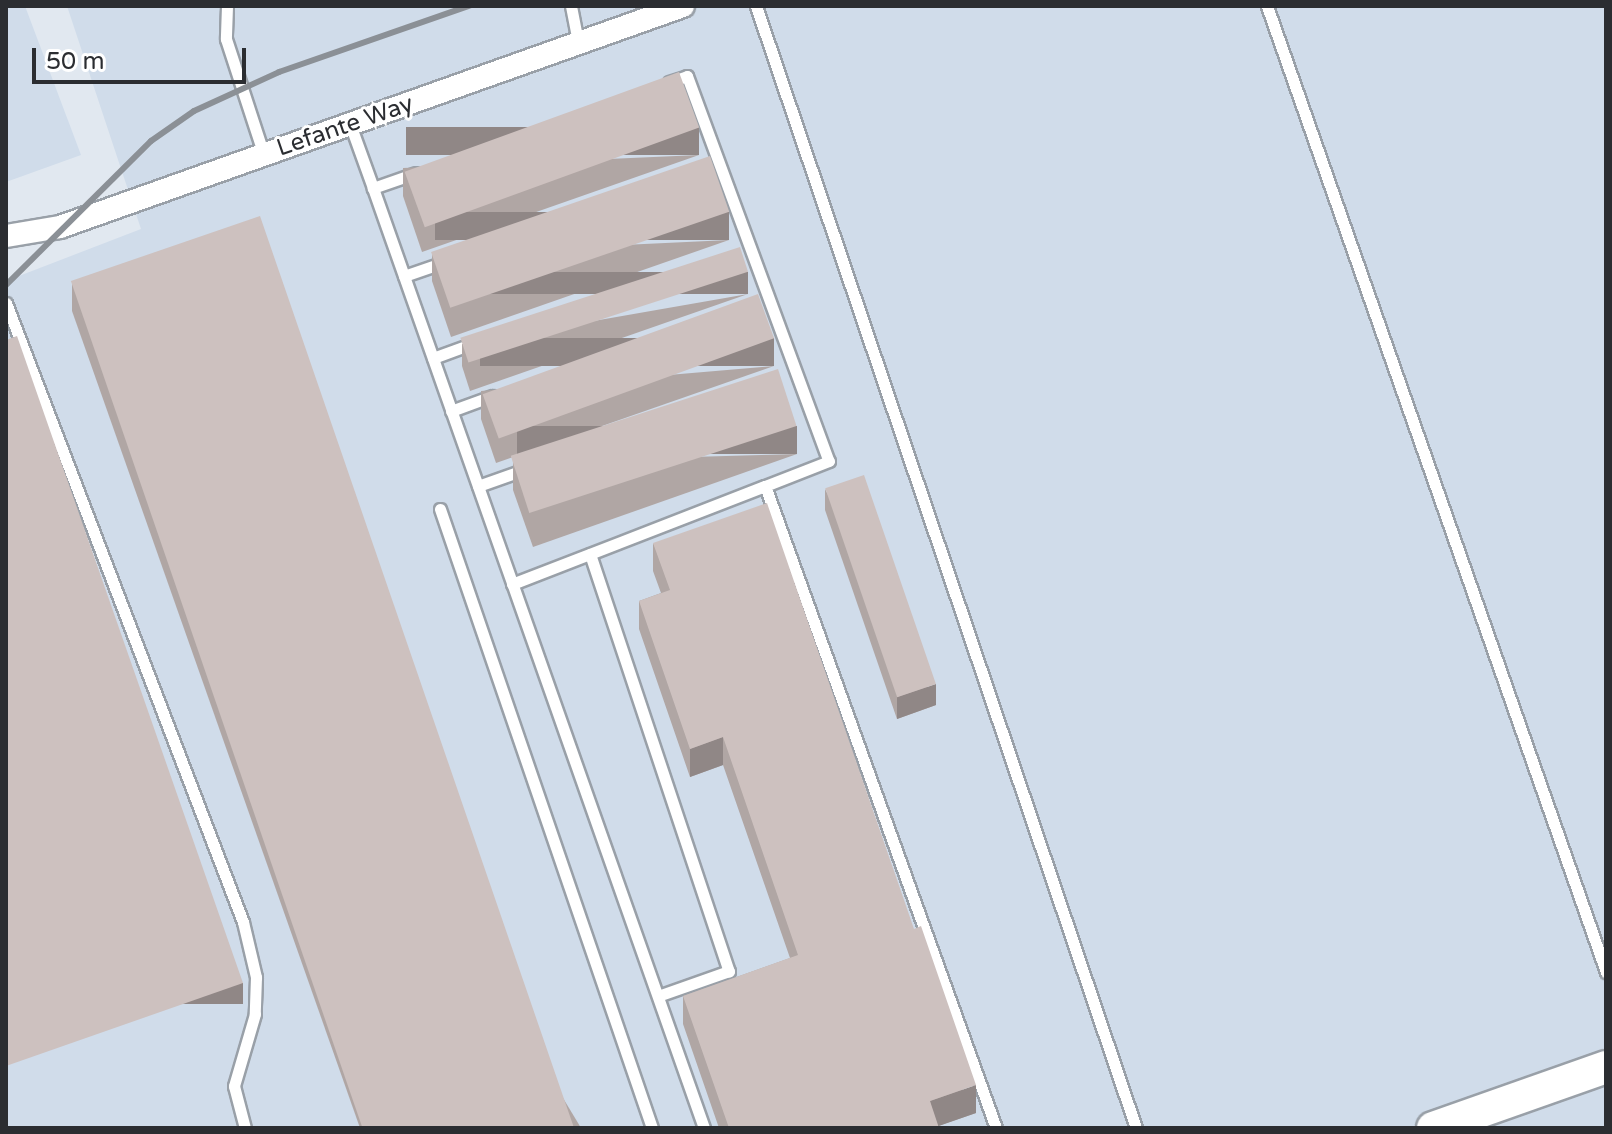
<!DOCTYPE html>
<html>
<head>
<meta charset="utf-8">
<style>
  body { margin:0 }
  #map { position:relative; width:1612px; height:1134px; overflow:hidden; background:#e1e8f0; font-family:"Varela Round",sans-serif }
  div>[style] { position:absolute }
  .built>* { inset:0; background:#d0dcea }
  .roads { filter:drop-shadow(2px 0 #99a0a8) drop-shadow(-2px 0 #99a0a8) drop-shadow(0 2px #99a0a8) drop-shadow(0 -2px #99a0a8) }
  .lane>* { height:11px; margin:-5.5px; padding:0 5.5px; transform-origin:5.5px; border-radius:5.5px; background:#fff }
  .street>* { height:22px; margin:-11px; padding:0 11px; transform-origin:11px; border-radius:11px; background:#fff }
  .secondary>* { height:32px; margin:-16px; padding:0 16px; transform-origin:16px; border-radius:16px; background:#fff }
  .rail>* { height:6px; margin:-3px; padding:0 3px; transform-origin:3px; border-radius:3px; background:#8b9096 }
  .wall>* { inset:0; background:#b0a6a4 }
  .shaded-wall>* { inset:0; background:#908786; transform-origin:0 0 }
  .building>* { inset:0; background:#cdc1bf; transform-origin:0 0 }
  span { translate:-50% -50%; white-space:nowrap; text-align:center; line-height:1.15; -webkit-text-stroke:6px #fff; paint-order:stroke }
  .street-label { font-size:24px; color:#2b2d31 }
  .frame { position:absolute; inset:0; border:8px solid #2b2d31; pointer-events:none }
  .scale { position:absolute; left:32px; top:48px; width:214px; height:36px; box-sizing:border-box; border:4px solid #2b2d31; border-top:0; padding-left:10px; font-size:24px; line-height:28px; white-space:nowrap; color:#2b2d31; -webkit-text-stroke:6px #fff; paint-order:stroke }
</style>
</head>
<body>
<div id="map">
  <div class="built">
    <i style="clip-path:polygon(6px 6px,25px 6px,81px 155px,6px 182px)"></i>
    <i style="clip-path:polygon(67px 6px,1606px 6px,1606px 1128px,6px 1128px,6px 281px,141px 229px)"></i>
  </div>
  <div class="roads">
    <div class="lane">
      <i style="left:227px;top:6px;width:33px;rotate:92deg"></i>
      <i style="left:226px;top:39px;width:122px;rotate:71.9deg"></i>
      <i style="left:571px;top:6px;width:38px;rotate:79deg"></i>
      <i style="left:756px;top:6px;width:1185px;rotate:71.29deg"></i>
      <i style="left:1267px;top:6px;width:1024px;rotate:70.66deg"></i>
      <i style="left:669px;top:82px;width:19px;rotate:-18deg"></i>
      <i style="left:687px;top:76px;width:410px;rotate:69.8deg"></i>
      <i style="left:829px;top:461px;width:69px;rotate:158.7deg"></i>
      <i style="left:765px;top:486px;width:682px;rotate:70.21deg"></i>
      <i style="left:350px;top:124px;width:68px;rotate:70.2deg"></i>
      <i style="left:416px;top:173px;width:46px;rotate:160.8deg"></i>
      <i style="left:373px;top:188px;width:997px;rotate:70.6deg"></i>
      <i style="left:404px;top:276px;width:43px;rotate:-18.9deg"></i>
      <i style="left:6px;top:303px;width:663px;rotate:69.05deg"></i>
      <i style="left:243px;top:922px;width:57px;rotate:76.7deg"></i>
      <i style="left:256px;top:977px;width:37px;rotate:92deg"></i>
      <i style="left:255px;top:1014px;width:75px;rotate:106.3deg"></i>
      <i style="left:234px;top:1086px;width:43px;rotate:75.3deg"></i>
      <i style="left:433px;top:358px;width:44px;rotate:-20.1deg"></i>
      <i style="left:451px;top:411px;width:44px;rotate:-20.1deg"></i>
      <i style="left:478px;top:486px;width:51px;rotate:-19.5deg"></i>
      <i style="left:440px;top:509px;width:654px;rotate:71.09deg"></i>
      <i style="left:590px;top:554px;width:440px;rotate:71.6deg"></i>
      <i style="left:729px;top:971px;width:75px;rotate:160.6deg"></i>
      <i style="left:512px;top:584px;width:271px;rotate:-21.2deg"></i>
    </div>
    <div class="street">
      <i style="left:6px;top:236px;width:55px;rotate:-9.5deg"></i>
      <i style="left:60px;top:227px;width:661px;rotate:-19.53deg"></i>
    </div>
    <div class="secondary">
      <i style="left:1433px;top:1128px;width:183px;rotate:-19.4deg"></i>
    </div>
  </div>
  <div class="rail">
    <i style="left:6px;top:285px;width:204px;rotate:-44.8deg"></i>
    <i style="left:151px;top:141px;width:52px;rotate:-34.9deg"></i>
    <i style="left:194px;top:111px;width:94px;rotate:-24.6deg"></i>
    <i style="left:279px;top:72px;width:201px;rotate:-19.2deg"></i>
  </div>
  <div class="wall">
    <i style="clip-path:polygon(699px 155px,422px 252px,403px 196px,403px 168px)"></i>
    <i style="clip-path:polygon(729px 240px,451px 337px,432px 281px,432px 254px)"></i>
    <i style="clip-path:polygon(72px 283px,581px 1128px,360px 1128px,72px 311px)"></i>
    <i style="clip-path:polygon(748px 294px,470px 391px,462px 366px,462px 344px)"></i>
    <i style="clip-path:polygon(774px 366px,496px 463px,481px 419px,481px 391px)"></i>
    <i style="clip-path:polygon(797px 454px,533px 547px,513px 490px,513px 462px)"></i>
    <i style="clip-path:polygon(825px 489px,936px 705px,897px 719px,825px 510px)"></i>
    <i style="clip-path:polygon(653px 543px,976px 1113px,938px 1126px,939px 1128px,719px 1128px,683px 1024px,683px 996px,790px 958px,723px 765px,690px 777px,639px 629px,639px 601px,661px 593px,653px 571px)"></i>
  </div>
  <div class="shaded-wall">
    <i style="left:699px;top:127px;width:28px;height:293px;rotate:90deg"></i>
    <i style="left:729px;top:212px;width:28px;height:294px;rotate:90deg"></i>
    <i style="left:748px;top:272px;width:22px;height:295px;rotate:90deg"></i>
    <i style="left:774px;top:338px;width:28px;height:294px;rotate:90deg"></i>
    <i style="left:797px;top:426px;width:28px;height:280px;rotate:90deg"></i>
    <i style="clip-path:polygon(936px 684px,936px 705px,897px 719px,897px 697px)"></i>
    <i style="clip-path:polygon(723px 737px,723px 765px,690px 777px,690px 749px)"></i>
    <i style="left:243px;top:983px;width:21px;height:251px;rotate:90deg"></i>
    <i style="clip-path:polygon(976px 1085px,976px 1113px,933px 1128px,930px 1101px)"></i>
  </div>
  <div class="building">
    <i style="left:679px;top:72px;width:59px;height:292px;rotate:70deg"></i>
    <i style="left:710px;top:156px;width:59px;height:295px;rotate:71deg"></i>
    <i style="left:260px;top:216px;width:967px;height:200px;rotate:71deg"></i>
    <i style="left:740px;top:247px;width:26px;height:294px;rotate:72deg"></i>
    <i style="left:758px;top:294px;width:47px;height:293px;rotate:70deg"></i>
    <i style="clip-path:polygon(17px 336px,243px 983px,6px 1066px,6px 340px)"></i>
    <i style="left:778px;top:369px;width:60px;height:281px;rotate:72deg"></i>
    <i style="left:864px;top:475px;width:221px;height:41px;rotate:71deg"></i>
    <i style="clip-path:polygon(767px 503px,914px 929px,921px 926px,976px 1085px,930px 1101px,939px 1128px,729px 1128px,683px 996px,798px 955px,723px 737px,690px 749px,639px 601px,670px 590px,653px 543px)"></i>
  </div>
  <div class="street-label">
    <span style="left:345px;top:126px;rotate:-19deg">Lefante Way</span>
  </div>
  <div class="frame"></div>
  <div class="scale">50 m</div>
</div>
</body>
</html>
